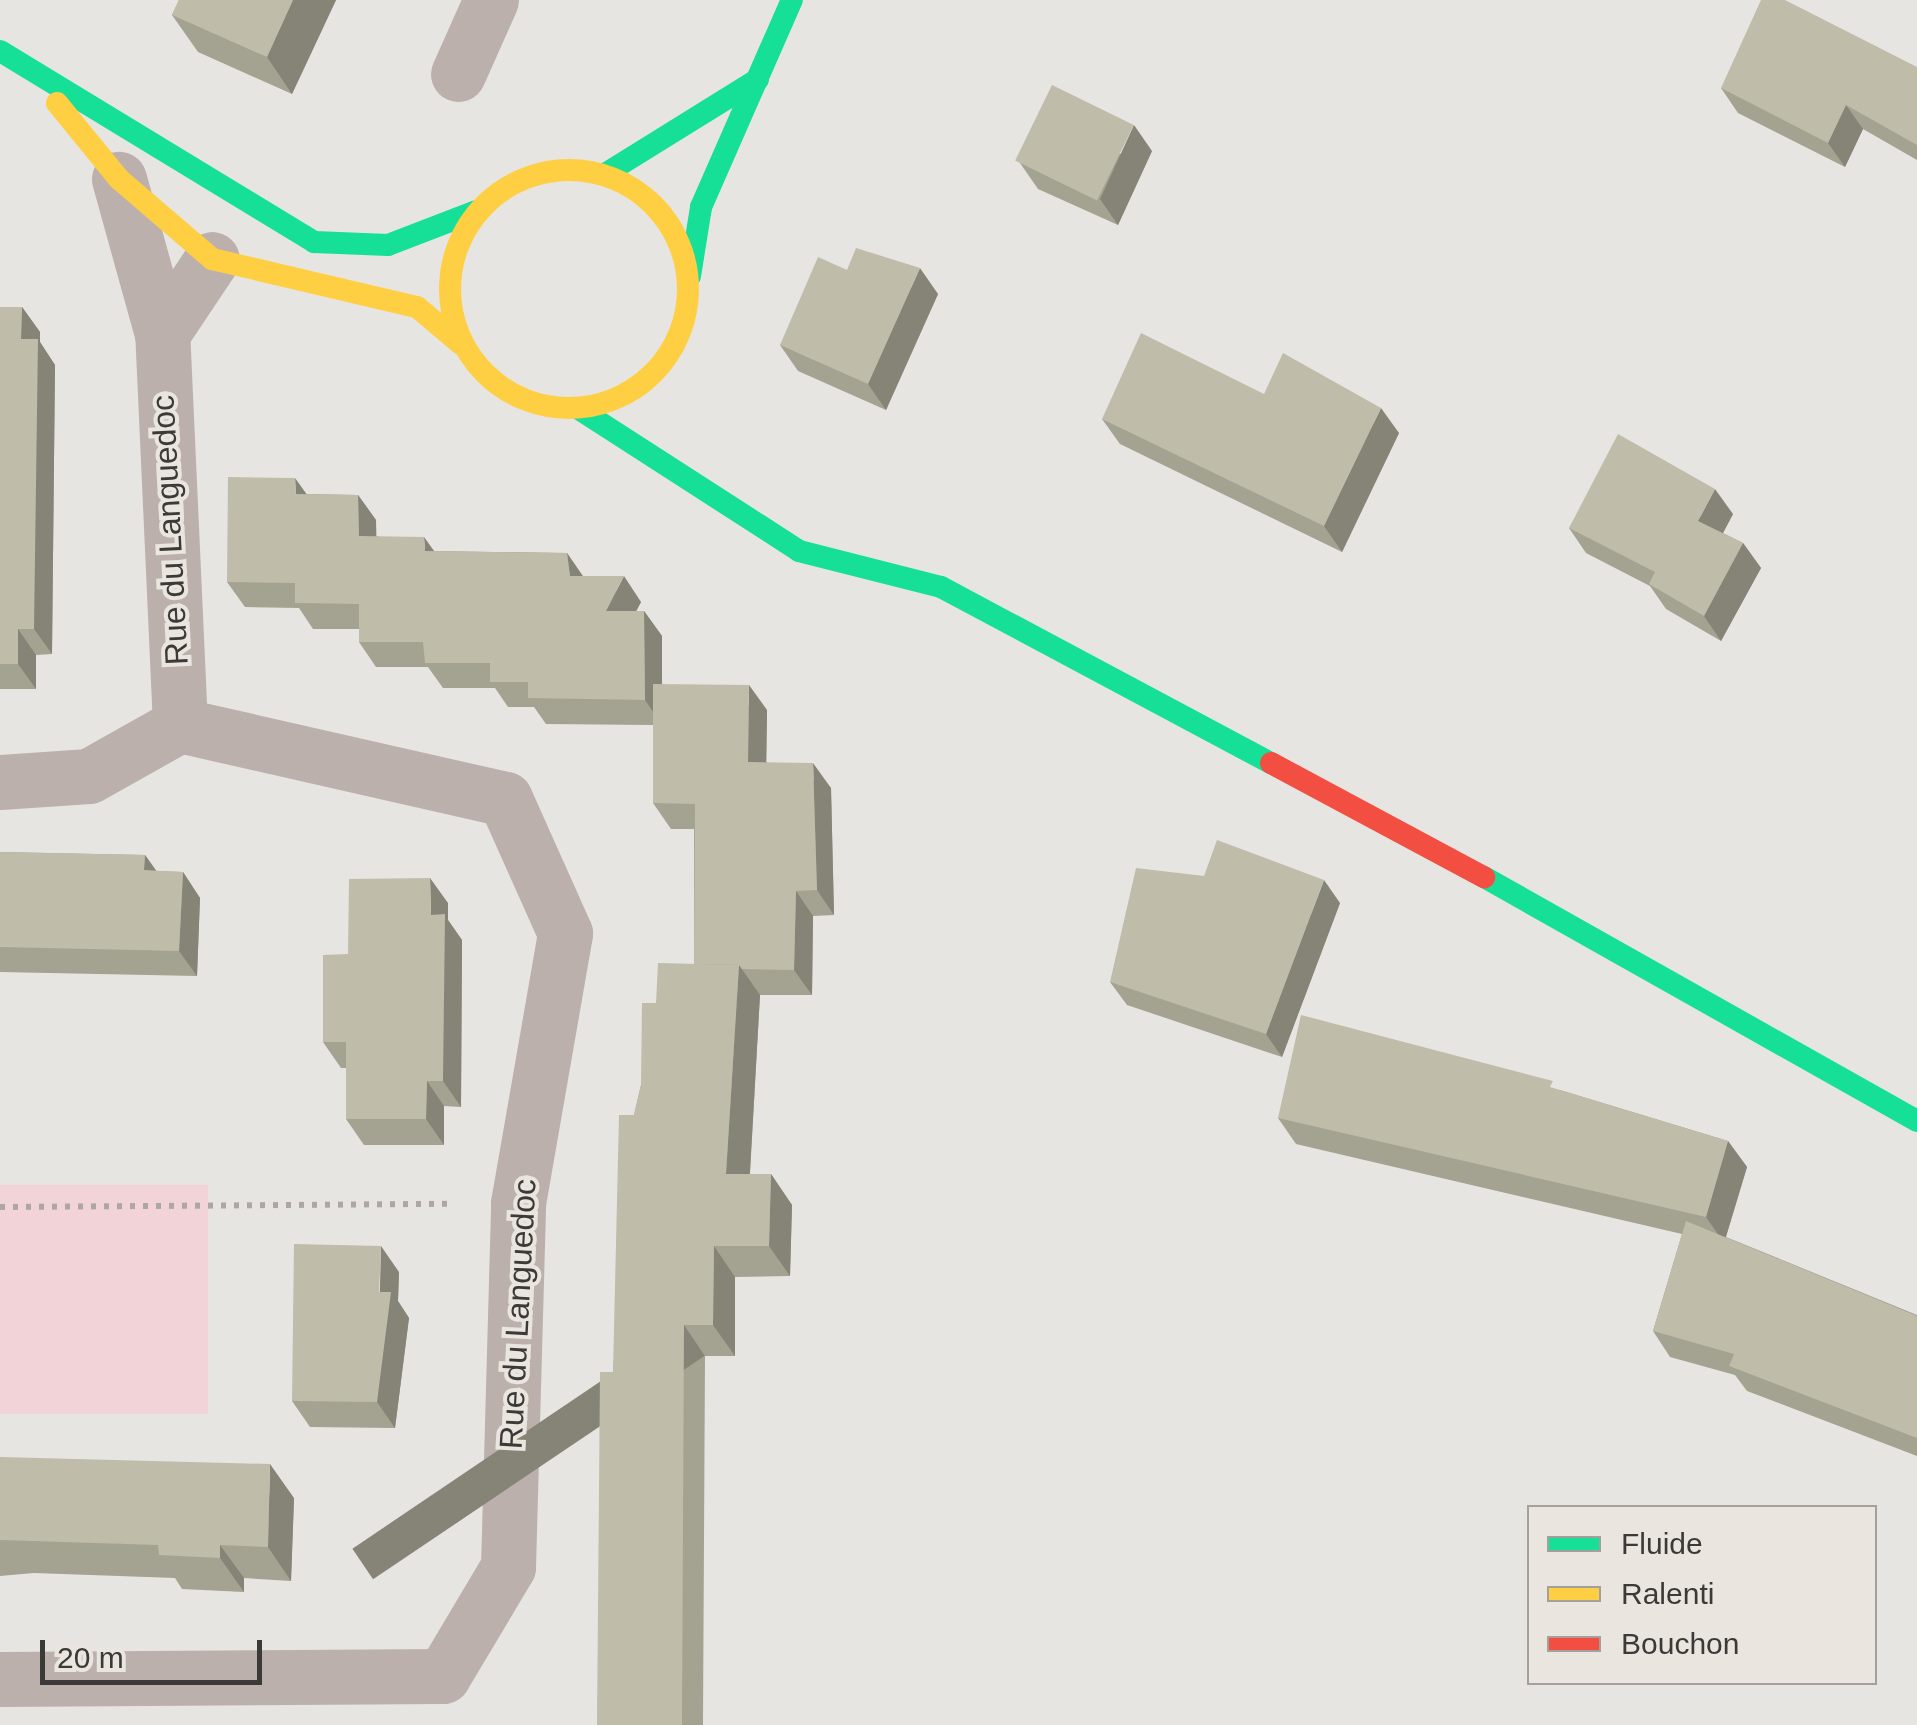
<!DOCTYPE html>
<html>
<head>
<meta charset="utf-8">
<style>
  body { margin:0 }
  #map { position:relative; width:1917px; height:1725px; overflow:hidden; background:#e7e5e2; font-family:Arial,sans-serif }
  div>[style] { position:absolute }
  .green>* { inset:0; background:#f2d4d8; transform-origin:0 0 }
  .path>* { height:6px; margin-top:-3px; transform-origin:0; background:repeating-linear-gradient(90deg,#aea6a2 0 5px,transparent 0 13px) }
  .street>* { height:55px; margin:-27.5px; padding:0 27.5px; transform-origin:27.5px; border-radius:27.5px; background:#bcb0ac }
  .fast>* { height:22px; margin:-11px; padding:0 11px; transform-origin:11px; border-radius:11px; background:#16e098 }
  .slow>* { height:22px; margin:-11px; padding:0 11px; transform-origin:11px; border-radius:11px; background:#ffcf43 }
  .slow>.ring { margin:-11px; padding:0; box-sizing:content-box; background:none; border:22px solid #ffcf43; border-radius:50% }
  .jam>* { height:22px; margin:-11px; padding:0 11px; transform-origin:11px; border-radius:11px; background:#f24e42 }
  .wall>* { inset:0; background:#a4a291 }
  .shaded-wall>* { inset:0; background:#868476; transform-origin:0 0 }
  .building>* { inset:0; background:#bfbca9; transform-origin:0 0 }
  span { translate:-50% -50%; white-space:nowrap; text-align:center; line-height:1.15; -webkit-text-stroke:8px #eae5df; paint-order:stroke }
  .street-label { font-size:32px; color:#3c3a38 }
  .legend { position:absolute; left:1527px; top:1505px; width:350px; height:180px; box-sizing:border-box; background:#eae5df; border:2px solid #a4a19c; margin:0; padding:12px 18px; list-style:none; font-size:30px; color:#3c3a38 }
  .legend li { display:flex; align-items:center; gap:20px; height:50px }
  .legend b { width:50px; border:2px solid #a4a19c }
  .scale { position:absolute; left:40px; top:1640px; width:222px; height:45px; box-sizing:border-box; border:5px solid #3c3a38; border-top:0; padding-left:12px; font-size:30px; line-height:35px; white-space:nowrap; color:#3c3a38; -webkit-text-stroke:8px #eae5df; paint-order:stroke }
</style>
</head>
<body>
<div id="map">
  <div class="green">
    <i style="left:208px;top:1185px;width:229px;height:208px;rotate:90deg"></i>
  </div>
  <div class="path">
    <i style="left:0;top:1207px;width:452px;rotate:-0.4deg"></i>
  </div>
  <div class="street">
    <i style="left:458px;top:74px;width:81px;rotate:-66deg"></i>
    <i style="left:162px;top:334px;width:90px;rotate:-56.3deg"></i>
    <i style="left:0;top:782px;width:89px;rotate:-3.9deg"></i>
    <i style="left:89px;top:776px;width:104px;rotate:-29.3deg"></i>
    <i style="left:0;top:1679px;width:443px;rotate:-0.4deg"></i>
    <i style="left:443px;top:1676px;width:127px;rotate:-59.2deg"></i>
    <i style="left:508px;top:1567px;width:364px;rotate:-88.4deg"></i>
    <i style="left:518px;top:1203px;width:274px;rotate:-80.1deg"></i>
    <i style="left:565px;top:933px;width:147px;rotate:-114.1deg"></i>
    <i style="left:505px;top:799px;width:333px;rotate:-167.2deg"></i>
    <i style="left:180px;top:725px;width:391px;rotate:-92.6deg"></i>
    <i style="left:162px;top:334px;width:161px;rotate:-105.5deg"></i>
  </div>
  <div class="fast">
    <i style="left:0;top:51px;width:368px;rotate:31.3deg"></i>
    <i style="left:314px;top:242px;width:74px;rotate:2.3deg"></i>
    <i style="left:388px;top:245px;width:94px;rotate:-21.1deg"></i>
    <i style="left:605px;top:174px;width:180px;rotate:-31.8deg"></i>
    <i style="left:690px;top:276px;width:70px;rotate:-80.9deg"></i>
    <i style="left:701px;top:207px;width:226px;rotate:-66.3deg"></i>
    <i style="left:579px;top:409px;width:262px;rotate:32.8deg"></i>
    <i style="left:799px;top:551px;width:146px;rotate:14.2deg"></i>
    <i style="left:941px;top:587px;width:374px;rotate:28.1deg"></i>
    <i style="left:1484px;top:877px;width:497px;rotate:29.4deg"></i>
  </div>
  <div class="slow">
    <i style="left:57px;top:103px;width:98px;rotate:50.8deg"></i>
    <i style="left:119px;top:179px;width:123px;rotate:40.7deg"></i>
    <i style="left:212px;top:259px;width:211px;rotate:13.2deg"></i>
    <i style="left:417px;top:307px;width:57px;rotate:40.1deg"></i>
    <i class="ring" style="left:450px;top:170px;width:216px;height:216px"></i>
  </div>
  <div class="jam">
    <i style="left:1271px;top:763px;width:242px;rotate:28.2deg"></i>
  </div>
  <div class="wall">
    <i style="clip-path:polygon(179px 0,336px 0,292px 94px,198px 52px,172px 15px)"></i>
    <i style="clip-path:polygon(1917px 67px,1917px 160px,1863px 129px,1845px 167px,1738px 113px,1721px 88px)"></i>
    <i style="clip-path:polygon(1152px 151px,1118px 225px,1038px 189px,1020px 163px)"></i>
    <i style="clip-path:polygon(847px 270px,938px 294px,886px 410px,798px 371px,780px 345px)"></i>
    <i style="clip-path:polygon(0 307px,22px 307px,40px 332px,40px 342px,55px 365px,52px 654px,36px 655px,36px 689px,0 689px)"></i>
    <i style="clip-path:polygon(1264px 394px,1399px 433px,1342px 552px,1120px 444px,1102px 419px)"></i>
    <i style="clip-path:polygon(307px 494px,358px 495px,376px 520px,376px 536px,434px 551px,567px 553px,583px 576px,641px 602px,636px 611px,644px 611px,662px 636px,662px 684px,767px 710px,766px 762px,831px 788px,834px 915px,813px 916px,812px 995px,760px 995px,750px 1174px,771px 1174px,792px 1205px,790px 1276px,735px 1277px,735px 1356px,705px 1356px,703px 1725px,597px 1725px,613px 1372px,634px 1115px,641px 1085px,656px 1003px,694px 964px,694px 829px,671px 829px,653px 803px,653px 725px,546px 724px,534px 707px,508px 707px,495px 688px,443px 688px,428px 667px,376px 667px,359px 642px,359px 629px,313px 629px,299px 608px,245px 607px,227px 582px)"></i>
    <i style="clip-path:polygon(1733px 514px,1723px 533px,1743px 543px,1761px 568px,1721px 641px,1666px 609px,1650px 586px,1586px 553px,1569px 528px)"></i>
    <i style="clip-path:polygon(0 852px,145px 855px,156px 871px,183px 872px,200px 898px,197px 976px,0 972px)"></i>
    <i style="clip-path:polygon(448px 903px,448px 920px,462px 940px,461px 1107px,444px 1106px,444px 1145px,364px 1145px,346px 1119px,346px 1068px,341px 1068px,323px 1042px,348px 954px)"></i>
    <i style="clip-path:polygon(1340px 903px,1282px 1057px,1127px 1005px,1110px 982px)"></i>
    <i style="clip-path:polygon(1560px 1090px,1728px 1141px,1747px 1167px,1726px 1237px,1917px 1315px,1917px 1456px,1747px 1391px,1735px 1375px,1670px 1357px,1653px 1331px,1682px 1234px,1296px 1144px,1278px 1118px)"></i>
    <i style="clip-path:polygon(399px 1272px,398px 1301px,409px 1318px,395px 1428px,310px 1427px,292px 1401px)"></i>
    <i style="clip-path:polygon(0 1457px,294px 1498px,291px 1581px,244px 1578px,244px 1592px,182px 1589px,175px 1578px,34px 1573px,0 1576px)"></i>
  </div>
  <div class="shaded-wall">
    <i style="clip-path:polygon(293px 0,336px 0,292px 94px,267px 57px)"></i>
    <i style="clip-path:polygon(1846px 105px,1863px 129px,1845px 167px,1828px 143px)"></i>
    <i style="clip-path:polygon(1134px 125px,1152px 151px,1118px 225px,1100px 199px)"></i>
    <i style="clip-path:polygon(920px 268px,938px 294px,886px 410px,868px 384px)"></i>
    <i style="clip-path:polygon(22px 307px,40px 332px,40px 342px,55px 365px,52px 654px,34px 629px,21px 339px)"></i>
    <i style="clip-path:polygon(1381px 408px,1399px 433px,1342px 552px,1324px 526px)"></i>
    <i style="clip-path:polygon(295px 478px,313px 503px,296px 494px)"></i>
    <i style="clip-path:polygon(1715px 489px,1733px 514px,1716px 546px,1698px 521px)"></i>
    <i style="clip-path:polygon(358px 495px,376px 520px,377px 561px,359px 536px)"></i>
    <i style="clip-path:polygon(424px 537px,442px 562px,425px 551px)"></i>
    <i style="clip-path:polygon(1743px 543px,1761px 568px,1721px 641px,1704px 616px)"></i>
    <i style="clip-path:polygon(567px 553px,584px 578px,570px 576px)"></i>
    <i style="clip-path:polygon(624px 576px,641px 602px,623px 636px,606px 611px)"></i>
    <i style="clip-path:polygon(644px 611px,662px 636px,662px 725px,645px 700px)"></i>
    <i style="clip-path:polygon(18px 629px,36px 655px,36px 689px,18px 664px)"></i>
    <i style="clip-path:polygon(749px 685px,767px 710px,766px 788px,748px 762px)"></i>
    <i style="clip-path:polygon(813px 763px,831px 788px,834px 915px,817px 890px)"></i>
    <i style="clip-path:polygon(145px 855px,163px 880px,144px 870px)"></i>
    <i style="clip-path:polygon(183px 872px,200px 898px,197px 976px,179px 951px)"></i>
    <i style="clip-path:polygon(430px 878px,448px 903px,448px 920px,462px 940px,461px 1107px,443px 1081px,431px 915px)"></i>
    <i style="clip-path:polygon(1324px 880px,1340px 903px,1282px 1057px,1266px 1034px)"></i>
    <i style="clip-path:polygon(796px 891px,813px 916px,812px 995px,794px 970px)"></i>
    <i style="clip-path:polygon(739px 965px,760px 995px,748px 1205px,726px 1174px)"></i>
    <i style="clip-path:polygon(427px 1081px,444px 1106px,444px 1145px,426px 1119px)"></i>
    <i style="clip-path:polygon(1728px 1141px,1747px 1167px,1724px 1243px,1706px 1217px)"></i>
    <i style="clip-path:polygon(771px 1174px,792px 1205px,790px 1276px,769px 1246px)"></i>
    <i style="clip-path:polygon(381px 1246px,399px 1272px,398px 1301px,409px 1318px,395px 1428px,377px 1402px)"></i>
    <i style="clip-path:polygon(714px 1246px,735px 1277px,735px 1356px,713px 1325px)"></i>
    <i style="left:684px;top:1325px;width:37px;height:400px;rotate:56deg"></i>
    <i style="clip-path:polygon(270px 1464px,294px 1498px,291px 1581px,268px 1547px)"></i>
    <i style="clip-path:polygon(220px 1545px,244px 1578px,244px 1592px,220px 1558px)"></i>
  </div>
  <div class="building">
    <i style="clip-path:polygon(179px 0,293px 0,267px 57px,172px 15px)"></i>
    <i style="clip-path:polygon(1761px 0,1785px 0,1917px 67px,1917px 145px,1846px 105px,1828px 143px,1721px 88px)"></i>
    <i style="left:1052px;top:85px;width:91px;height:84px;rotate:26deg"></i>
    <i style="clip-path:polygon(856px 248px,920px 268px,868px 384px,780px 345px,818px 257px,847px 270px)"></i>
    <i style="clip-path:polygon(0 307px,22px 307px,21px 339px,38px 339px,34px 629px,18px 629px,18px 664px,0 664px)"></i>
    <i style="clip-path:polygon(1141px 333px,1264px 394px,1283px 353px,1381px 408px,1324px 526px,1102px 419px)"></i>
    <i style="clip-path:polygon(1618px 434px,1715px 489px,1698px 521px,1743px 543px,1704px 616px,1649px 584px,1655px 572px,1569px 528px)"></i>
    <i style="clip-path:polygon(228px 477px,295px 478px,296px 494px,358px 495px,359px 536px,424px 537px,425px 551px,567px 553px,570px 576px,624px 576px,606px 611px,644px 611px,645px 700px,528px 698px,528px 682px,490px 682px,490px 663px,425px 663px,423px 642px,359px 642px,359px 604px,295px 603px,295px 583px,227px 582px)"></i>
    <i style="clip-path:polygon(653px 684px,749px 685px,748px 762px,813px 763px,817px 890px,796px 891px,794px 970px,742px 969px,739px 965px,694px 964px,695px 804px,653px 803px)"></i>
    <i style="clip-path:polygon(1217px 840px,1324px 880px,1266px 1034px,1110px 982px,1136px 868px,1204px 876px)"></i>
    <i style="clip-path:polygon(0 852px,145px 855px,144px 870px,183px 872px,179px 951px,0 947px)"></i>
    <i style="clip-path:polygon(430px 878px,431px 915px,445px 914px,443px 1081px,427px 1081px,426px 1119px,346px 1119px,346px 1042px,323px 1042px,323px 955px,348px 954px,349px 879px)"></i>
    <i style="clip-path:polygon(658px 963px,739px 965px,726px 1174px,771px 1174px,769px 1246px,714px 1246px,713px 1325px,684px 1325px,682px 1725px,597px 1725px,600px 1372px,613px 1372px,619px 1115px,634px 1115px,641px 1085px,642px 1003px,656px 1003px)"></i>
    <i style="clip-path:polygon(1301px 1015px,1553px 1081px,1550px 1087px,1728px 1141px,1706px 1217px,1278px 1118px)"></i>
    <i style="clip-path:polygon(1686px 1221px,1917px 1316px,1917px 1438px,1729px 1366px,1734px 1354px,1653px 1331px)"></i>
    <i style="clip-path:polygon(294px 1244px,381px 1246px,379px 1292px,391px 1292px,377px 1402px,292px 1401px)"></i>
    <i style="clip-path:polygon(0 1457px,270px 1464px,268px 1547px,220px 1545px,220px 1558px,159px 1555px,158px 1545px,0 1540px)"></i>
  </div>
  <div class="street-label">
    <span style="left:170px;top:530px;rotate:-93deg">Rue du Languedoc</span>
    <span style="left:518px;top:1314px;rotate:-87deg">Rue du Languedoc</span>
  </div>
  <ul class="legend">
  <li><b style="height:12px;background:#16e098"></b>Fluide</li>
  <li><b style="height:12px;background:#ffcf43"></b>Ralenti</li>
  <li><b style="height:12px;background:#f24e42"></b>Bouchon</li>
  </ul>
  <div class="scale">20 m</div>
</div>
</body>
</html>
